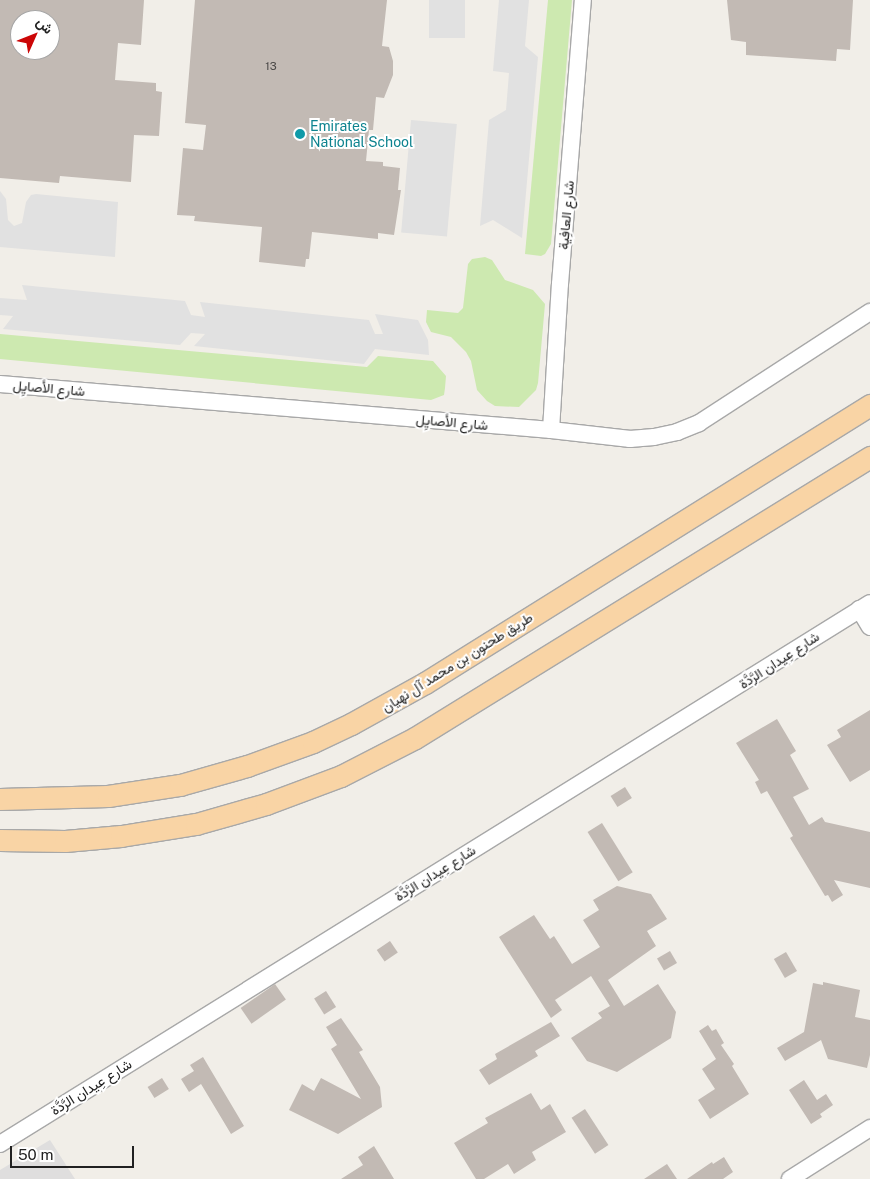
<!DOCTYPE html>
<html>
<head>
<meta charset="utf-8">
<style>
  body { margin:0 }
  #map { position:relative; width:870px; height:1179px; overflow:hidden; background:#f1eee8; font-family:"Public Sans",Vazirmatn,sans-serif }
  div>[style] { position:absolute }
  .residential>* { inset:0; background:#dfdede }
  .grass>* { inset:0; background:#cde9b0 }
  .parking>* { inset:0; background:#e1e1e1; transform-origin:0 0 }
  .building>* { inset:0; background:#c2bab4; transform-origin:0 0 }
  .roads { filter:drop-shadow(1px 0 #a8a8a8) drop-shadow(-1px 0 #a8a8a8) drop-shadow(0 1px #a8a8a8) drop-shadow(0 -1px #a8a8a8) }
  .minor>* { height:16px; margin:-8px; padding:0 8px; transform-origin:8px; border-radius:8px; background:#fff }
  .major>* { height:21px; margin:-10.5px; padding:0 10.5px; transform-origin:10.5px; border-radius:10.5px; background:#f9d4a5 }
  .dots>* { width:14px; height:14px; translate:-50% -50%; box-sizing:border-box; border:2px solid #fff; border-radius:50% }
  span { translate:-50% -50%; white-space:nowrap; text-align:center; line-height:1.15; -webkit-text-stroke:4px #fff; paint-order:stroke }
  .number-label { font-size:11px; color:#494746 }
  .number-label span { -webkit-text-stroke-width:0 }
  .culture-label { font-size:14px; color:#0d838f }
  .left { translate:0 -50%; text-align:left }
  .street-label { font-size:14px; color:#212121 }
  .north { position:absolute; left:10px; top:10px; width:50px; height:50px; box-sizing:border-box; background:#fff; border:1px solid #a6a6a6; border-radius:50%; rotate:46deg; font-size:14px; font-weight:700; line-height:20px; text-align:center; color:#212121 }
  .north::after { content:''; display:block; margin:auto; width:18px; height:22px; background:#cc0607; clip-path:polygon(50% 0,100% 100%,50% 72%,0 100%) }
  .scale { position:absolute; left:10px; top:1146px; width:124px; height:22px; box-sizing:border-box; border:2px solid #212121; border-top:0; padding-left:6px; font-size:15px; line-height:18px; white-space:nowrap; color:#212121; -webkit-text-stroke:4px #fff; paint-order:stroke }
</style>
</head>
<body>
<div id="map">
  <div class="residential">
    <i style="clip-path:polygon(50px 1140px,75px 1179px,0 1179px,0 1170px)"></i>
  </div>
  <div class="grass">
    <i style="clip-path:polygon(548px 0,572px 0,551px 244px,545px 254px,541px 256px,525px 254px)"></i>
    <i style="clip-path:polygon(485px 257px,492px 260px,505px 280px,533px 290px,545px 304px,538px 383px,536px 390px,519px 407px,495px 406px,487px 401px,477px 390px,471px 361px,466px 352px,451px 337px,431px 332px,426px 322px,427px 310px,458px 313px,463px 308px,468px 264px,472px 259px)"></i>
    <i style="clip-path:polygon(0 334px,367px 367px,378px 356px,433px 361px,446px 376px,445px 388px,444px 395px,431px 400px,0 359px)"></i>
  </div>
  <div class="parking">
    <i style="left:429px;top:0;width:36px;height:38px"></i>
    <i style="clip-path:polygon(499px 0,529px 0,525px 46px,538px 57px,522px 238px,493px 220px,480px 226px,489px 120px,506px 110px,509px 73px,493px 71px)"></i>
    <i style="left:411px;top:120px;width:46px;height:113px;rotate:5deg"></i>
    <i style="clip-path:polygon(0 191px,6px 199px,8px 220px,14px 226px,22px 223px,26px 202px,31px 195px,36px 194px,118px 202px,115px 257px,0 247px)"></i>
    <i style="clip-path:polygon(22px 285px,185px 301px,191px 315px,205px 317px,200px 302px,369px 320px,375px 334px,383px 334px,375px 314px,418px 320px,428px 340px,429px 355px,375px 349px,364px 364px,194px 346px,205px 334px,191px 333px,180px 345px,3px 329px,13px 316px,0 315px,0 298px,27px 300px)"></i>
  </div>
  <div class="building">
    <i style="clip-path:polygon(evenodd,0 0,144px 0,141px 45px,118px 43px,115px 80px,156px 83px,156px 91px,162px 92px,159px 136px,134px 135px,131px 182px,60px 176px,59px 183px,0 178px,0 0,20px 20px,50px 20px,50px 50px,20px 50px,20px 20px)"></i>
    <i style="clip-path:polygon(195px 0,387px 0,382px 46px,389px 47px,393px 61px,393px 75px,384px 98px,376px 97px,373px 130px,369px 130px,366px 161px,383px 162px,383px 166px,400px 168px,398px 190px,401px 190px,394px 235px,378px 233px,378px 239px,312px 232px,309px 259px,306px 259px,305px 267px,259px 262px,262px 227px,194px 221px,195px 216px,177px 215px,183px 148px,203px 150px,206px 125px,185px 123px)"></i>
    <i style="clip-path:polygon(727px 0,853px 0,850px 50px,837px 49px,836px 61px,746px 55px,746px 42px,731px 40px)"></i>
    <i style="clip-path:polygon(870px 710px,870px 770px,850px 782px,827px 745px,841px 737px,837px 730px)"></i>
    <i style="clip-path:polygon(777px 719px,796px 751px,790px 755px,809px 789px,793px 797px,809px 825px,822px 817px,825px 822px,870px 832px,870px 888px,834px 880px,843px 895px,832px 902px,828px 895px,825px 896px,790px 838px,793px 836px,767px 791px,761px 794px,755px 782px,759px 780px,736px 743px)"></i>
    <i style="left:625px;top:787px;width:13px;height:17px;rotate:58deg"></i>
    <i style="left:602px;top:823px;width:58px;height:17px;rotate:58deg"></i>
    <i style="clip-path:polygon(617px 886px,651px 894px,667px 919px,647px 931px,656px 946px,608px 980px,624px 1006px,658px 984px,676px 1012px,671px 1038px,617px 1072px,587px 1061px,571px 1038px,602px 1018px,598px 1013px,610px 1006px,591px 976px,555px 1000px,562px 1010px,551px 1018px,499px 937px,534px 915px,550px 939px,554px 936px,572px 964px,600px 947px,583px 920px,599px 910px,593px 900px)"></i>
    <i style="left:390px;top:941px;width:14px;height:16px;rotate:56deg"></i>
    <i style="left:670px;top:951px;width:14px;height:15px;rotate:60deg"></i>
    <i style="left:786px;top:952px;width:22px;height:14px;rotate:60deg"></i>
    <i style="clip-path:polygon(823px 982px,860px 990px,855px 1017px,870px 1020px,870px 1055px,867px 1068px,828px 1059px,821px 1040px,785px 1061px,777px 1048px,804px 1032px,813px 983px,823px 985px)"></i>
    <i style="left:275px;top:984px;width:19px;height:42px;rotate:55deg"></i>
    <i style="left:326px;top:991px;width:19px;height:14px;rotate:58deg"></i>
    <i style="clip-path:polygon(341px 1018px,363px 1050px,359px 1052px,380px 1087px,382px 1107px,338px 1134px,289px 1110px,302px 1084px,314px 1091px,321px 1078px,361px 1099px,331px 1049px,337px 1045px,326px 1027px)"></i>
    <i style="clip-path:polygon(551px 1022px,560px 1036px,535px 1051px,538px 1056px,489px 1085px,479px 1070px,497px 1059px,495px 1054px)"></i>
    <i style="clip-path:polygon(708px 1025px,712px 1031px,716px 1029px,724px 1043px,721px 1045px,734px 1064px,732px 1066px,749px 1094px,710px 1119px,698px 1100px,715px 1089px,702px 1069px,716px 1059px,699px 1031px)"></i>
    <i style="clip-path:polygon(203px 1057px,244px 1126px,231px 1134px,201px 1084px,189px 1092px,181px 1079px,194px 1071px,190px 1065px)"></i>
    <i style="left:162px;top:1078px;width:13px;height:17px;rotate:58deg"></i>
    <i style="clip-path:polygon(804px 1080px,817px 1100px,826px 1094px,833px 1105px,820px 1114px,822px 1117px,811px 1124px,789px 1090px)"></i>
    <i style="clip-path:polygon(531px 1093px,541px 1110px,550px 1104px,566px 1132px,532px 1152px,536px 1160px,514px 1174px,508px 1164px,484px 1179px,476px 1179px,454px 1143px,488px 1123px,485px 1118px)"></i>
    <i style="left:585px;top:1109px;width:43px;height:16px;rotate:57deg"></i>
    <i style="clip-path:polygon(374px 1146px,394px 1179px,341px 1179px,363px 1165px,358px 1157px)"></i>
    <i style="clip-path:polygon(724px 1157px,733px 1172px,723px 1179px,687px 1179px,712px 1162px,713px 1164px)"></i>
    <i style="clip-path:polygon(667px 1164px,677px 1179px,644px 1179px)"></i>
  </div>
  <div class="roads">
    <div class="minor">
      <i style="left:0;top:384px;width:553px;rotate:4.77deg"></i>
      <i style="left:551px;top:430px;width:80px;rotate:6.5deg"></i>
      <i style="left:630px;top:439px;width:24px;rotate:-5deg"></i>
      <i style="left:654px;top:437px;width:24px;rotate:-12deg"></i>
      <i style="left:677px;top:432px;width:24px;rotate:-22deg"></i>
      <i style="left:699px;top:423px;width:204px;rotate:-33deg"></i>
      <i style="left:551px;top:430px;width:146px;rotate:-86.5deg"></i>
      <i style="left:560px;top:284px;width:285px;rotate:-85.4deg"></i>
      <i style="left:859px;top:609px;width:21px;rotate:59deg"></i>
      <i style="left:0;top:1144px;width:1024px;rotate:-31.87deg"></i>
      <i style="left:790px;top:1179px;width:95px;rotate:-32.5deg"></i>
    </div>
    <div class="major">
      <i style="left:0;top:799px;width:108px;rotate:-1.6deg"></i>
      <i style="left:108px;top:796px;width:73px;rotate:-8.7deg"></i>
      <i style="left:180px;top:785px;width:70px;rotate:-15.8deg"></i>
      <i style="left:247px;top:766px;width:70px;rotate:-20deg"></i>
      <i style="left:313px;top:742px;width:42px;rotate:-25.3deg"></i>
      <i style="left:351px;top:724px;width:85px;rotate:-29deg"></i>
      <i style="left:425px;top:683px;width:525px;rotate:-31.99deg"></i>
      <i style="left:0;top:840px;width:65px;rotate:0.9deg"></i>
      <i style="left:65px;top:841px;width:56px;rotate:-5.1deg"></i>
      <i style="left:121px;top:836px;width:76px;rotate:-9.1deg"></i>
      <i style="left:196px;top:824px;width:73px;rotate:-15.9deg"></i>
      <i style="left:266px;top:804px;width:80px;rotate:-20.5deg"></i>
      <i style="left:341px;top:776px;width:83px;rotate:-27.2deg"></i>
      <i style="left:415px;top:738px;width:535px;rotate:-31.7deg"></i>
    </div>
  </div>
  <div class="dots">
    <i style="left:300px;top:134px;background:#0f9aa8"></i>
  </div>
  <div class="number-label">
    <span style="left:271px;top:66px">13</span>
  </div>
  <div class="culture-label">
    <span class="left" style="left:310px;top:134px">Emirates<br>National School</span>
  </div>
  <div class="street-label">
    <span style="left:566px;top:215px;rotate:-85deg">شارع العافِية</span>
    <span style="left:49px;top:388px;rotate:5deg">شارع الأصايِل</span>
    <span style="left:452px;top:422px;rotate:5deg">شارع الأصايِل</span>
    <span style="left:779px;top:660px;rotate:-33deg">شارع عِيدان الرَّدَّة</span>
    <span style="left:457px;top:662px;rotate:-32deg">طريق طحنون بن محمد آل نهيان</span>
    <span style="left:435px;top:873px;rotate:-32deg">شارع عِيدان الرَّدَّة</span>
    <span style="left:91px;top:1087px;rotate:-32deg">شارع عِيدان الرَّدَّة</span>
  </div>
  <div class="north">ش</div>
  <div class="scale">50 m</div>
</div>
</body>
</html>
